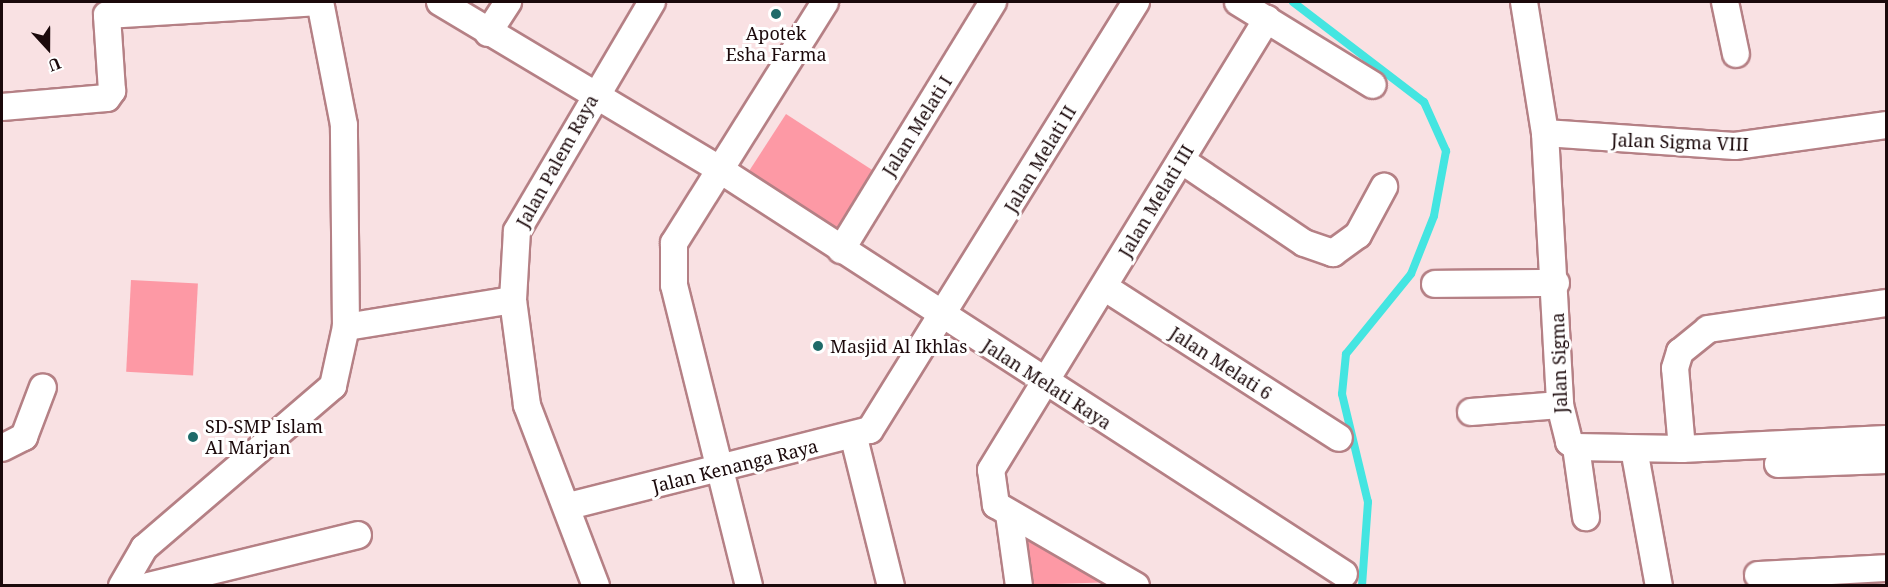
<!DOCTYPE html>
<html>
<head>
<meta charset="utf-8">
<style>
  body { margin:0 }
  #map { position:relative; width:1888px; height:587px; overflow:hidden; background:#f9e1e3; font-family:"Noto Serif",serif }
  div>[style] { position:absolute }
  .green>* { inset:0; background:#fd99a5; transform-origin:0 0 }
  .stream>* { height:8px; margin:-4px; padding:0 4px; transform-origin:4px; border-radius:4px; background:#44e5e1 }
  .roads { filter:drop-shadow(2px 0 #b58085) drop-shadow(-2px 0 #b58085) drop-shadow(0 2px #b58085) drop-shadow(0 -2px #b58085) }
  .minor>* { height:26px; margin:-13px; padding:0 13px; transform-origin:13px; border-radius:13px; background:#fff }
  .dots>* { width:16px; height:16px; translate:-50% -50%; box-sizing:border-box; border:3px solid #fff; border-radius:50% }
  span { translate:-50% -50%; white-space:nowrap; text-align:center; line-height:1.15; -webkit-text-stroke:6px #fff; paint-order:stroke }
  .poi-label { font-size:18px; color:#1b090b }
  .left { translate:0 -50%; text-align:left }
  .street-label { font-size:18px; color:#1b090b }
  .frame { position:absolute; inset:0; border:3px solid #1b090b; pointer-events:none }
  .north { position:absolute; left:18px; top:18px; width:60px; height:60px; -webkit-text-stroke:4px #fff; paint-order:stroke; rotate:159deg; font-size:16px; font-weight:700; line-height:24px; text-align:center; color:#1b090b }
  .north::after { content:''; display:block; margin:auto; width:21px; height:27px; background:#1b090b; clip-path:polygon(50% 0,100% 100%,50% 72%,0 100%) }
</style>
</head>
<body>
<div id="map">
  <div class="green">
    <i style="left:786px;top:114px;width:118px;height:72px;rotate:33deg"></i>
    <i style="left:131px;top:280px;width:67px;height:92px;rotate:3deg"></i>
    <i style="clip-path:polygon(1014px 524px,1117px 582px,1023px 585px)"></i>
  </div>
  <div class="stream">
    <i style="left:1293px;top:2px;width:165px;rotate:37.4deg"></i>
    <i style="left:1424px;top:102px;width:54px;rotate:65.8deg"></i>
    <i style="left:1446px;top:151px;width:66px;rotate:100.5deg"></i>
    <i style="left:1434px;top:216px;width:62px;rotate:111.6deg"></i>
    <i style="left:1411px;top:274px;width:103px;rotate:129.1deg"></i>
    <i style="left:1346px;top:354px;width:40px;rotate:95.7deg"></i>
    <i style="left:1342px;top:394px;width:111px;rotate:76.5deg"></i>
    <i style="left:1368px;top:502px;width:84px;rotate:94.1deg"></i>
  </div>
  <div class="roads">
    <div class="minor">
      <i style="left:440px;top:2px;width:329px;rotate:30.9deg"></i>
      <i style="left:722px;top:171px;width:741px;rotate:32.94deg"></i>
      <i style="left:1238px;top:2px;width:158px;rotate:31.6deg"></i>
      <i style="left:1524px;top:2px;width:133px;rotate:80.9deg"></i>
      <i style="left:1545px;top:133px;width:272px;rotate:86.8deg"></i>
      <i style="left:1560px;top:405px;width:38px;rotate:76deg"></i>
      <i style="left:1569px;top:442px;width:9px;rotate:36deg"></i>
      <i style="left:1576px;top:447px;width:106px;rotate:1.1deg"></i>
      <i style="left:1682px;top:449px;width:204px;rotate:-2.8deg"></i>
      <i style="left:1725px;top:2px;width:53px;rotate:78.1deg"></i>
      <i style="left:488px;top:33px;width:37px;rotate:-57deg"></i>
      <i style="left:2px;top:107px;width:105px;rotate:-4.9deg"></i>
      <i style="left:107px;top:98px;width:9px;rotate:-54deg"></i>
      <i style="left:112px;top:91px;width:76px;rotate:-93.8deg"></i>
      <i style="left:107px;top:15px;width:212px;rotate:-3.5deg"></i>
      <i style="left:1545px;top:133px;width:190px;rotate:3.9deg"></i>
      <i style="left:1735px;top:146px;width:152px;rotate:-7.9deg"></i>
      <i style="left:1181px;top:160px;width:148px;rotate:34deg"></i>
      <i style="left:1304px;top:243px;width:31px;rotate:19deg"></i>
      <i style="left:1333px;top:253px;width:31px;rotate:-36deg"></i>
      <i style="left:1358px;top:235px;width:55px;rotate:-61.6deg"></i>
      <i style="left:841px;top:250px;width:291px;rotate:-58.5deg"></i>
      <i style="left:1435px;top:284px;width:121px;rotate:-0.5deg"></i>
      <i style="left:1104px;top:287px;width:279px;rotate:32.7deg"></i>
      <i style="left:346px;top:327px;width:169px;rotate:-9.2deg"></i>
      <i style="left:1471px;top:412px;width:89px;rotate:-4.5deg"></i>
      <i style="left:854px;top:438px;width:153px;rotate:76deg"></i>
      <i style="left:1576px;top:447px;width:71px;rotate:81.9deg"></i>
      <i style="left:2px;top:448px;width:25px;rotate:-27deg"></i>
      <i style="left:24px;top:437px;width:53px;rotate:-69.2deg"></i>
      <i style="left:1634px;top:449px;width:139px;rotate:79.7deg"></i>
      <i style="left:1682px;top:449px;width:81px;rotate:-94.9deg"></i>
      <i style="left:1675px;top:368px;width:17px;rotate:-73deg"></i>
      <i style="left:1680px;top:352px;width:36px;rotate:-39deg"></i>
      <i style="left:1708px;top:329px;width:180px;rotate:-8.3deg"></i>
      <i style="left:1778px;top:464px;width:108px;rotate:-2.1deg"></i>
      <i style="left:569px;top:506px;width:310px;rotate:-14.2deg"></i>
      <i style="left:870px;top:430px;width:504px;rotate:-58.14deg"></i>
      <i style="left:1009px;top:514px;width:73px;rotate:82.1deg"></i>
      <i style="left:1758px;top:575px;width:128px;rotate:-3.1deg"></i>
      <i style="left:122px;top:586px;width:44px;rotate:-59.9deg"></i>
      <i style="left:144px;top:548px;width:249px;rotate:-40.6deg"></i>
      <i style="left:333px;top:386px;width:60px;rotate:-77.6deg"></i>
      <i style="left:346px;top:327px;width:202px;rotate:-90.6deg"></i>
      <i style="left:344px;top:125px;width:125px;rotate:-101deg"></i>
      <i style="left:149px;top:586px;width:215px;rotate:-13.7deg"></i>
      <i style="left:596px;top:586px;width:194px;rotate:-110.9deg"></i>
      <i style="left:527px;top:405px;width:106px;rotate:-97.6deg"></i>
      <i style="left:513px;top:300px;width:69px;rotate:-86.7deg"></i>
      <i style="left:517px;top:231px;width:266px;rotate:-59.5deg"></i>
      <i style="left:749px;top:586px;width:310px;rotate:-104deg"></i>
      <i style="left:674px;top:285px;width:42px;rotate:-90deg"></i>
      <i style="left:674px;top:243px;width:284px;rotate:-57.9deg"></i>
      <i style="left:1136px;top:586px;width:162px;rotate:-149.9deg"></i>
      <i style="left:996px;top:505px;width:35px;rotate:-98deg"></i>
      <i style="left:991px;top:470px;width:529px;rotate:-58.53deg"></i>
    </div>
  </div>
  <div class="dots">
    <i style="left:776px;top:14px;background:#1e6a69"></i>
    <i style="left:818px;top:346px;background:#1e6a69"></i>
    <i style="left:193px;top:437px;background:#1e6a69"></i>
  </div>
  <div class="poi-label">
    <span style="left:776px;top:44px">Apotek<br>Esha Farma</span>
    <span class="left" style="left:830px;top:346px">Masjid Al Ikhlas</span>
    <span class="left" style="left:205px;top:437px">SD-SMP Islam<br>Al Marjan</span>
  </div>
  <div class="street-label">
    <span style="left:917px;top:126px;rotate:-58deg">Jalan Melati I</span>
    <span style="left:1680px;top:142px;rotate:2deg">Jalan Sigma VIII</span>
    <span style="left:1040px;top:159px;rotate:-59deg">Jalan Melati II</span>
    <span style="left:557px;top:161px;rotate:-61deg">Jalan Palem Raya</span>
    <span style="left:1156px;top:201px;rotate:-59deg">Jalan Melati III</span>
    <span style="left:1221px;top:363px;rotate:33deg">Jalan Melati 6</span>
    <span style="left:1559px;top:363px;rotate:-92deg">Jalan Sigma</span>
    <span style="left:1047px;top:384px;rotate:33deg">Jalan Melati Raya</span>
    <span style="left:735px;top:466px;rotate:-14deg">Jalan Kenanga Raya</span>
  </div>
  <div class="frame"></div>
  <div class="north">U</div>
</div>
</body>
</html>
